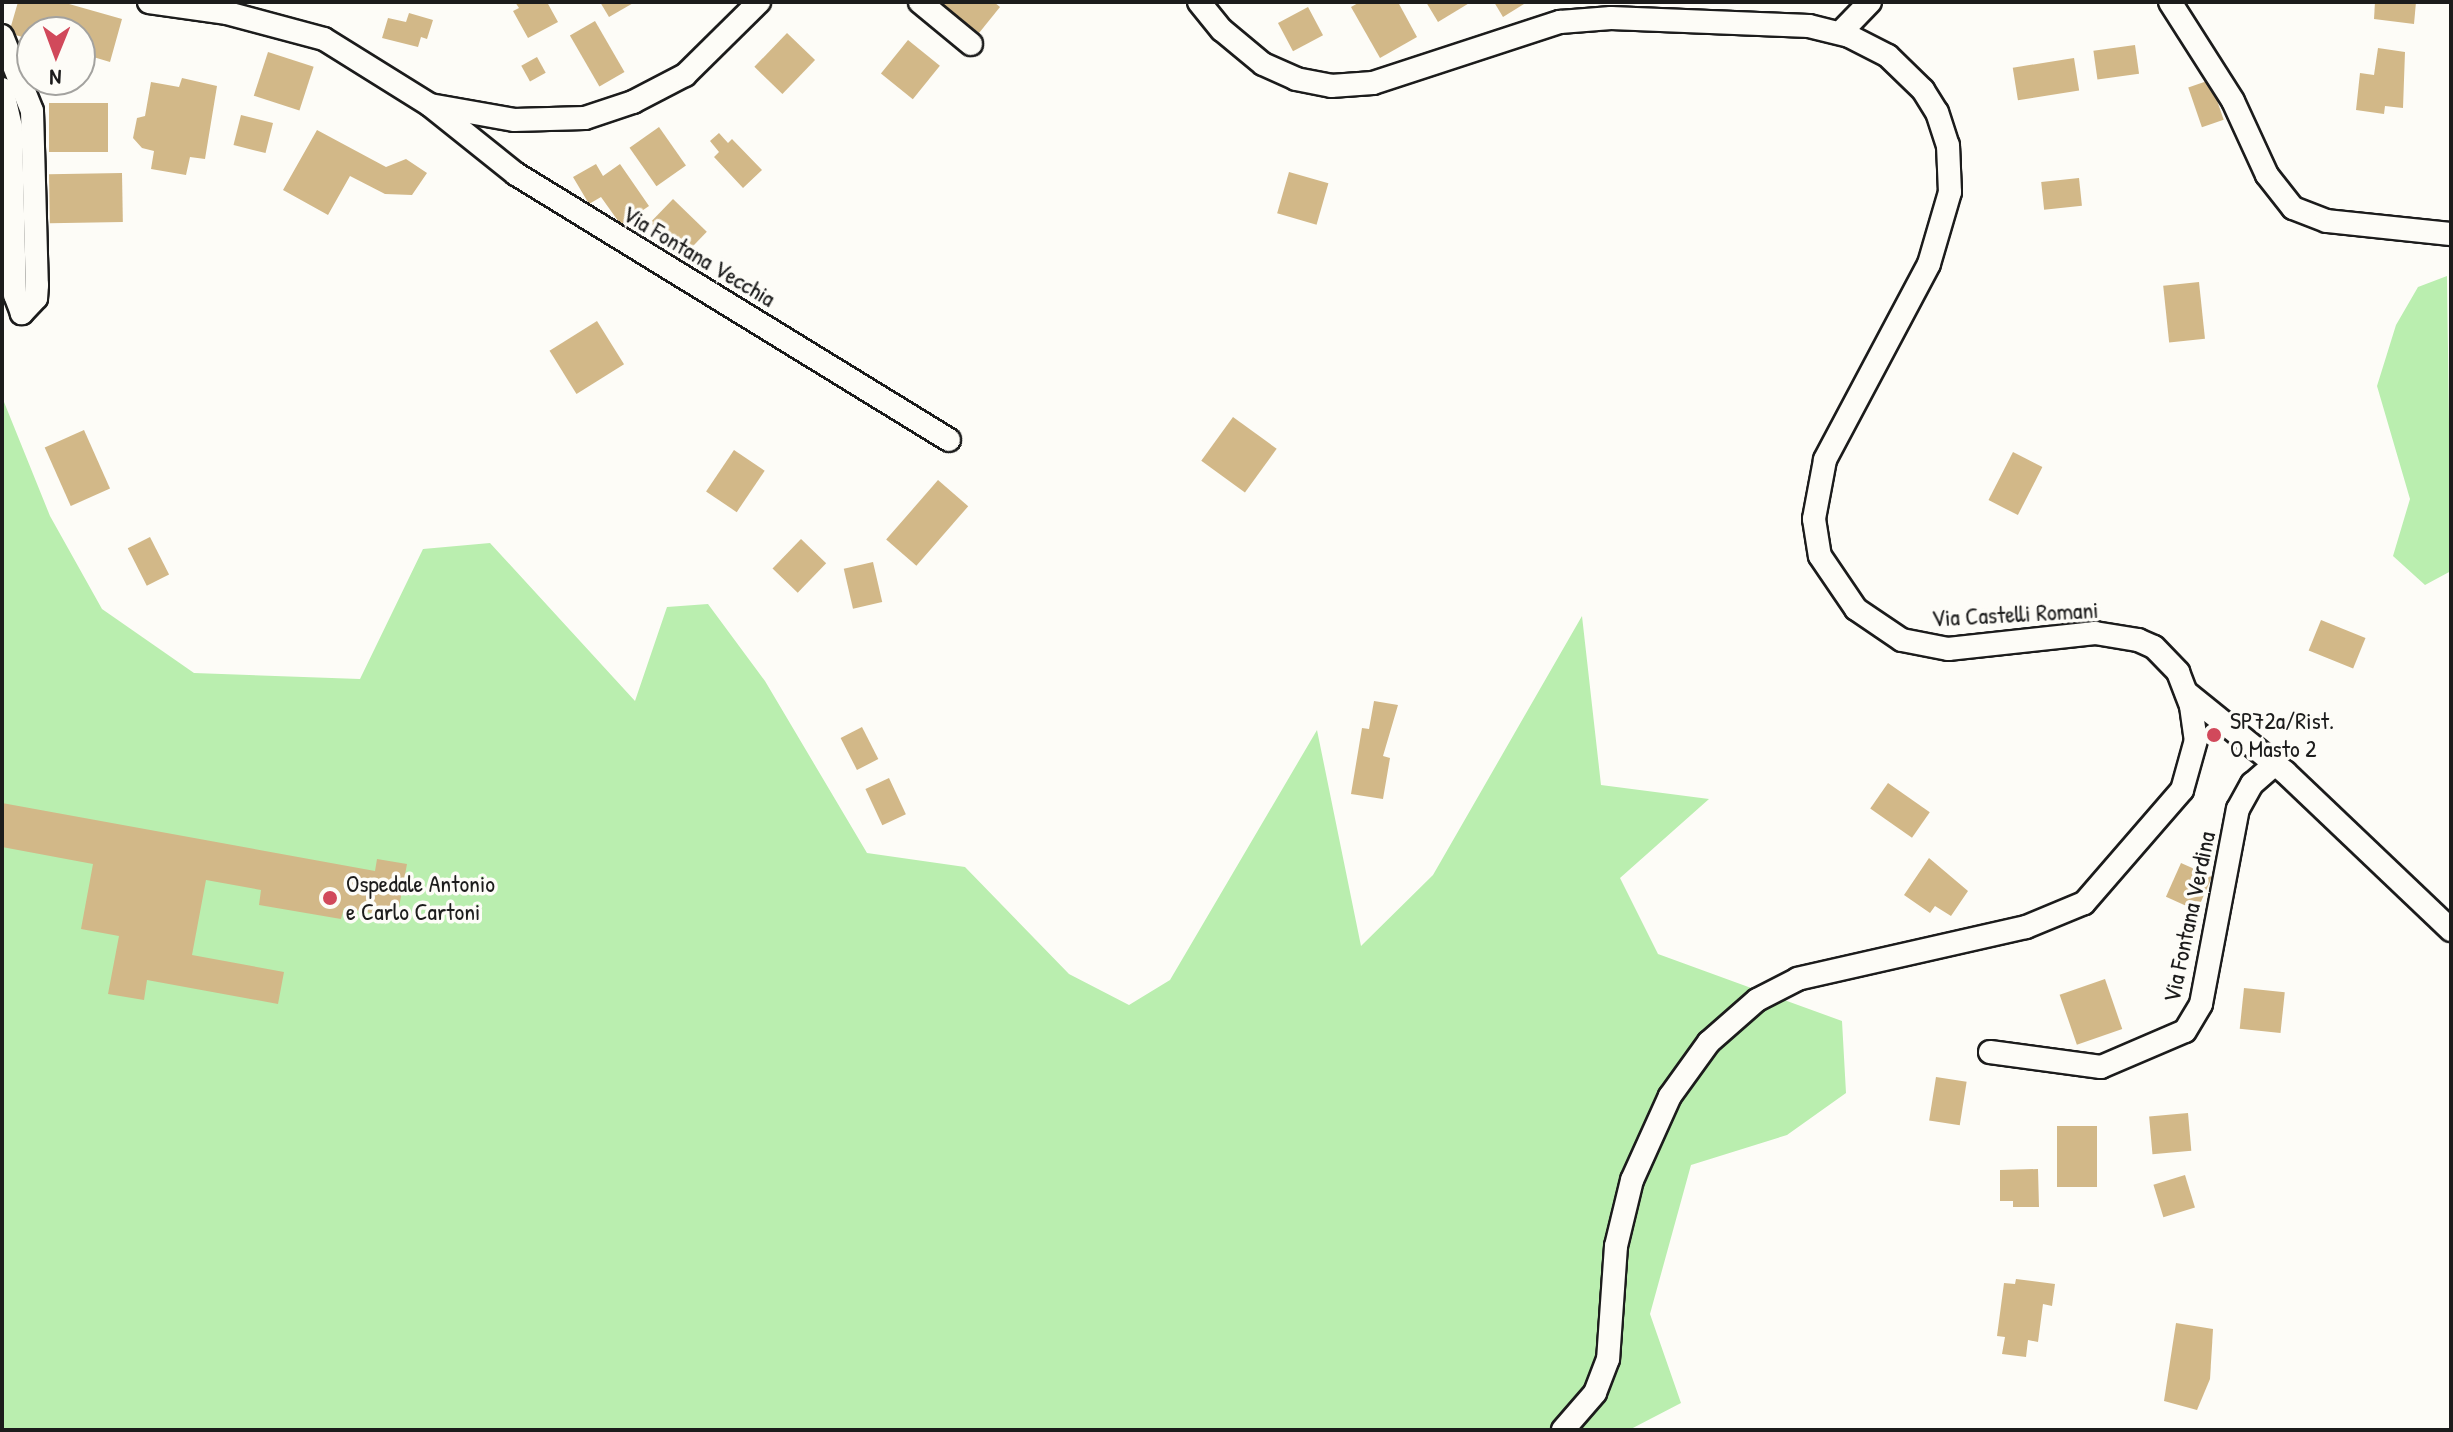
<!DOCTYPE html>
<html>
<head>
<meta charset="utf-8">
<style>
  body { margin:0 }
  #map { position:relative; width:2453px; height:1432px; overflow:hidden; background:#fdfcf7; font-family:"Patrick Hand",sans-serif }
  div>[style] { position:absolute }
  .green>* { inset:0; background:#baeeaf }
  .building>* { inset:0; background:#d2b888; transform-origin:0 0 }
  .roads { filter:drop-shadow(2px 0 #1c1c1c) drop-shadow(-2px 0 #1c1c1c) drop-shadow(0 2px #1c1c1c) drop-shadow(0 -2px #1c1c1c) }
  .minor>* { height:22px; margin:-11px; padding:0 11px; transform-origin:11px; border-radius:11px; background:#fdfcf7 }
  .dots>* { width:22px; height:22px; translate:-50% -50%; box-sizing:border-box; border:4px solid #fdfcf7; border-radius:50% }
  span { translate:-50% -50%; white-space:nowrap; text-align:center; line-height:1.15; -webkit-text-stroke:7px #fdfcf7; paint-order:stroke }
  .street-label { font-size:24px; color:#1c1c1c }
  .poi-label { font-size:24px; color:#1c1c1c }
  .left { translate:0 -50%; text-align:left }
  .frame { position:absolute; inset:0; border:4px solid #1c1c1c; pointer-events:none }
  .north { position:absolute; left:16px; top:16px; width:80px; height:80px; box-sizing:border-box; background:#fdfcf7; border:2px solid #a3a29f; border-radius:50%; rotate:181deg; font-size:22px; font-weight:700; line-height:32px; text-align:center; color:#1c1c1c }
  .north::after { content:''; display:block; margin:auto; width:28px; height:36px; background:#d1495b; clip-path:polygon(50% 0,100% 100%,50% 72%,0 100%) }
</style>
</head>
<body>
<div id="map">
  <div class="green">
    <i style="clip-path:polygon(2447px 276px,2451px 571px,2425px 585px,2393px 556px,2410px 499px,2377px 386px,2396px 325px,2418px 287px)"></i>
    <i style="clip-path:polygon(2px 397px,50px 516px,102px 609px,194px 673px,360px 679px,423px 549px,490px 543px,635px 701px,667px 607px,708px 604px,765px 681px,867px 853px,965px 867px,1069px 974px,1129px 1005px,1170px 980px,1317px 730px,1361px 946px,1433px 875px,1582px 616px,1601px 785px,1709px 799px,1620px 878px,1658px 954px,1842px 1021px,1846px 1093px,1787px 1135px,1691px 1165px,1650px 1314px,1681px 1403px,1629px 1430px,2px 1430px)"></i>
  </div>
  <div class="building">
    <i style="clip-path:polygon(18px 2px,62px 2px,122px 19px,110px 62px,80px 53px,80px 32px,32px 32px,32px 40px,9px 33px)"></i>
    <i style="clip-path:polygon(515px 2px,547px 2px,558px 22px,528px 38px,513px 11px,519px 8px)"></i>
    <i style="clip-path:polygon(600px 2px,635px 2px,609px 17px)"></i>
    <i style="clip-path:polygon(939px 2px,994px 2px,1000px 7px,979px 33px)"></i>
    <i style="clip-path:polygon(1360px 2px,1398px 2px,1417px 37px,1380px 58px,1351px 7px)"></i>
    <i style="clip-path:polygon(1426px 2px,1471px 2px,1438px 22px)"></i>
    <i style="clip-path:polygon(1494px 2px,1527px 2px,1503px 17px)"></i>
    <i style="clip-path:polygon(2375px 2px,2416px 2px,2414px 24px,2374px 19px)"></i>
    <i style="left:1308px;top:7px;width:32px;height:34px;rotate:62deg"></i>
    <i style="clip-path:polygon(409px 13px,433px 20px,427px 39px,421px 37px,418px 47px,382px 38px,388px 18px,406px 22px)"></i>
    <i style="left:595px;top:21px;width:59px;height:29px;rotate:60deg"></i>
    <i style="left:787px;top:33px;width:39px;height:47px;rotate:44deg"></i>
    <i style="left:908px;top:40px;width:41px;height:43px;rotate:39deg"></i>
    <i style="left:2135px;top:45px;width:29px;height:42px;rotate:82deg"></i>
    <i style="clip-path:polygon(2378px 48px,2405px 52px,2403px 108px,2385px 106px,2384px 114px,2356px 110px,2360px 73px,2374px 75px)"></i>
    <i style="left:268px;top:52px;width:48px;height:46px;rotate:18deg"></i>
    <i style="left:537px;top:57px;width:18px;height:18px;rotate:61deg"></i>
    <i style="left:2074px;top:58px;width:33px;height:62px;rotate:81deg"></i>
    <i style="clip-path:polygon(182px 78px,217px 86px,205px 159px,190px 157px,186px 175px,151px 169px,154px 151px,142px 148px,133px 138px,137px 118px,145px 116px,151px 82px,179px 87px)"></i>
    <i style="left:2210px;top:80px;width:42px;height:23px;rotate:71deg"></i>
    <i style="left:108px;top:103px;width:49px;height:59px;rotate:90deg"></i>
    <i style="left:241px;top:115px;width:33px;height:31px;rotate:14deg"></i>
    <i style="left:659px;top:127px;width:47px;height:36px;rotate:55deg"></i>
    <i style="clip-path:polygon(317px 130px,386px 167px,406px 159px,427px 173px,412px 195px,385px 194px,350px 176px,328px 215px,283px 190px)"></i>
    <i style="clip-path:polygon(719px 133px,728px 143px,732px 139px,762px 170px,743px 188px,714px 157px,719px 152px,710px 141px)"></i>
    <i style="clip-path:polygon(596px 164px,603px 176px,620px 164px,649px 206px,621px 225px,601px 197px,589px 204px,573px 177px)"></i>
    <i style="left:1289px;top:172px;width:41px;height:43px;rotate:16deg"></i>
    <i style="left:122px;top:173px;width:49px;height:73px;rotate:89deg"></i>
    <i style="left:2079px;top:178px;width:28px;height:38px;rotate:84deg"></i>
    <i style="left:673px;top:199px;width:47px;height:33px;rotate:44deg"></i>
    <i style="left:2199px;top:282px;width:57px;height:36px;rotate:84deg"></i>
    <i style="left:597px;top:321px;width:51px;height:56px;rotate:58deg"></i>
    <i style="left:1233px;top:417px;width:54px;height:54px;rotate:36deg"></i>
    <i style="left:84px;top:430px;width:64px;height:43px;rotate:66deg"></i>
    <i style="left:734px;top:450px;width:37px;height:50px;rotate:34deg"></i>
    <i style="left:2013px;top:452px;width:33px;height:54px;rotate:27deg"></i>
    <i style="left:938px;top:480px;width:40px;height:79px;rotate:41deg"></i>
    <i style="left:150px;top:537px;width:42px;height:25px;rotate:63deg"></i>
    <i style="left:801px;top:539px;width:35px;height:41px;rotate:44deg"></i>
    <i style="left:873px;top:562px;width:41px;height:30px;rotate:77deg"></i>
    <i style="left:2321px;top:620px;width:48px;height:33px;rotate:22deg"></i>
    <i style="clip-path:polygon(1374px 701px,1398px 705px,1383px 756px,1390px 758px,1383px 799px,1351px 794px,1362px 728px,1369px 729px)"></i>
    <i style="left:862px;top:727px;width:36px;height:24px;rotate:63deg"></i>
    <i style="left:889px;top:778px;width:40px;height:26px;rotate:65deg"></i>
    <i style="left:1888px;top:783px;width:51px;height:31px;rotate:35deg"></i>
    <i style="clip-path:polygon(2px 803px,375px 871px,377px 859px,407px 864px,397px 918px,344px 908px,341px 919px,259px 905px,261px 890px,206px 880px,192px 955px,284px 972px,278px 1004px,147px 980px,144px 1000px,108px 994px,119px 936px,81px 929px,93px 864px,2px 847px)"></i>
    <i style="clip-path:polygon(1929px 858px,1968px 891px,1951px 916px,1935px 906px,1930px 913px,1904px 895px)"></i>
    <i style="left:2181px;top:863px;width:34px;height:37px;rotate:24deg"></i>
    <i style="left:2105px;top:979px;width:53px;height:48px;rotate:71deg"></i>
    <i style="left:2244px;top:988px;width:41px;height:41px;rotate:6deg"></i>
    <i style="left:1936px;top:1077px;width:31px;height:44px;rotate:9deg"></i>
    <i style="left:2188px;top:1113px;width:38px;height:39px;rotate:85deg"></i>
    <i style="left:2057px;top:1126px;width:40px;height:61px"></i>
    <i style="clip-path:polygon(2038px 1169px,2039px 1207px,2013px 1207px,2013px 1201px,2000px 1201px,2000px 1170px)"></i>
    <i style="left:2185px;top:1175px;width:34px;height:33px;rotate:73deg"></i>
    <i style="clip-path:polygon(2016px 1279px,2055px 1284px,2052px 1306px,2043px 1304px,2038px 1342px,2028px 1340px,2026px 1357px,2002px 1354px,2005px 1337px,1997px 1336px,2004px 1283px,2015px 1284px)"></i>
    <i style="clip-path:polygon(2176px 1323px,2213px 1329px,2210px 1379px,2197px 1410px,2164px 1401px)"></i>
  </div>
  <div class="roads">
    <div class="minor">
      <i style="left:149px;top:2px;width:79px;rotate:8deg"></i>
      <i style="left:227px;top:13px;width:100px;rotate:15deg"></i>
      <i style="left:324px;top:39px;width:125px;rotate:31.9deg"></i>
      <i style="left:430px;top:105px;width:85px;rotate:10.1deg"></i>
      <i style="left:514px;top:120px;width:71px;rotate:-1.6deg"></i>
      <i style="left:585px;top:118px;width:51px;rotate:-18.4deg"></i>
      <i style="left:633px;top:102px;width:59px;rotate:-27.4deg"></i>
      <i style="left:685px;top:75px;width:104px;rotate:-44.6deg"></i>
      <i style="left:920px;top:2px;width:66px;rotate:39.5deg"></i>
      <i style="left:1199px;top:2px;width:36px;rotate:51deg"></i>
      <i style="left:1222px;top:30px;width:53px;rotate:39.7deg"></i>
      <i style="left:1263px;top:64px;width:36px;rotate:24deg"></i>
      <i style="left:1296px;top:79px;width:36px;rotate:11deg"></i>
      <i style="left:1331px;top:86px;width:42px;rotate:-4.1deg"></i>
      <i style="left:1373px;top:83px;width:197px;rotate:-18.1deg"></i>
      <i style="left:1560px;top:22px;width:51px;rotate:-4.5deg"></i>
      <i style="left:1611px;top:18px;width:198px;rotate:2.3deg"></i>
      <i style="left:1809px;top:26px;width:41px;rotate:14deg"></i>
      <i style="left:1849px;top:36px;width:44px;rotate:27.1deg"></i>
      <i style="left:1888px;top:56px;width:49px;rotate:44.2deg"></i>
      <i style="left:1923px;top:90px;width:26px;rotate:58deg"></i>
      <i style="left:1937px;top:112px;width:35px;rotate:72deg"></i>
      <i style="left:1948px;top:145px;width:47px;rotate:87.6deg"></i>
      <i style="left:1950px;top:192px;width:75px;rotate:106.3deg"></i>
      <i style="left:1929px;top:264px;width:222px;rotate:118deg"></i>
      <i style="left:1825px;top:460px;width:60px;rotate:100.6deg"></i>
      <i style="left:1814px;top:519px;width:37px;rotate:81deg"></i>
      <i style="left:1820px;top:556px;width:64px;rotate:55.8deg"></i>
      <i style="left:1856px;top:609px;width:55px;rotate:34deg"></i>
      <i style="left:1902px;top:640px;width:47px;rotate:11.1deg"></i>
      <i style="left:1948px;top:649px;width:148px;rotate:-6.2deg"></i>
      <i style="left:2095px;top:633px;width:44px;rotate:9.2deg"></i>
      <i style="left:2138px;top:640px;width:17px;rotate:24deg"></i>
      <i style="left:2154px;top:647px;width:35px;rotate:46deg"></i>
      <i style="left:2178px;top:672px;width:36px;rotate:69deg"></i>
      <i style="left:2191px;top:706px;width:34px;rotate:82deg"></i>
      <i style="left:2196px;top:740px;width:52px;rotate:105.6deg"></i>
      <i style="left:2182px;top:790px;width:150px;rotate:130.9deg"></i>
      <i style="left:2084px;top:903px;width:63px;rotate:157.5deg"></i>
      <i style="left:2026px;top:927px;width:234px;rotate:167.2deg"></i>
      <i style="left:1798px;top:979px;width:46px;rotate:152.9deg"></i>
      <i style="left:1757px;top:1000px;width:64px;rotate:138.8deg"></i>
      <i style="left:1709px;top:1042px;width:67px;rotate:125.8deg"></i>
      <i style="left:1670px;top:1096px;width:92px;rotate:114.3deg"></i>
      <i style="left:1632px;top:1180px;width:68px;rotate:103.6deg"></i>
      <i style="left:1616px;top:1246px;width:113px;rotate:94deg"></i>
      <i style="left:1608px;top:1359px;width:36px;rotate:111deg"></i>
      <i style="left:1595px;top:1393px;width:49px;rotate:130.9deg"></i>
      <i style="left:2170px;top:2px;width:117px;rotate:57.5deg"></i>
      <i style="left:2233px;top:101px;width:81px;rotate:65.3deg"></i>
      <i style="left:2267px;top:175px;width:42px;rotate:51.8deg"></i>
      <i style="left:2293px;top:208px;width:36px;rotate:21deg"></i>
      <i style="left:2327px;top:221px;width:125px;rotate:6deg"></i>
      <i style="left:1840px;top:33px;width:43px;rotate:-45.9deg"></i>
      <i style="left:2px;top:36px;width:81px;rotate:68.2deg"></i>
      <i style="left:32px;top:111px;width:174px;rotate:88.4deg"></i>
      <i style="left:37px;top:285px;width:13px;rotate:94deg"></i>
      <i style="left:36px;top:298px;width:21px;rotate:133deg"></i>
      <i style="left:22px;top:313px;width:19px;rotate:-111deg"></i>
      <i style="left:15px;top:295px;width:168px;rotate:-91.4deg"></i>
      <i style="left:11px;top:127px;width:39px;rotate:-103deg"></i>
      <i style="left:431px;top:106px;width:109px;rotate:38.7deg"></i>
      <i style="left:516px;top:174px;width:508px;rotate:31.56deg"></i>
      <i style="left:2187px;top:693px;width:126px;rotate:38.9deg"></i>
      <i style="left:2285px;top:772px;width:229px;rotate:43.6deg"></i>
      <i style="left:1990px;top:1052px;width:112px;rotate:7.7deg"></i>
      <i style="left:2101px;top:1067px;width:91px;rotate:-23.2deg"></i>
      <i style="left:2185px;top:1031px;width:31px;rotate:-59deg"></i>
      <i style="left:2201px;top:1004px;width:198px;rotate:-79.3deg"></i>
      <i style="left:2238px;top:809px;width:29px;rotate:-61deg"></i>
      <i style="left:2252px;top:784px;width:30px;rotate:-41deg"></i>
    </div>
  </div>
  <div class="dots">
    <i style="left:2214px;top:735px;background:#d1495b"></i>
    <i style="left:330px;top:898px;background:#d1495b"></i>
  </div>
  <div class="street-label">
    <span style="left:699px;top:256px;rotate:31deg">Via Fontana Vecchia</span>
    <span style="left:2015px;top:614px;rotate:-3deg">Via Castelli Romani</span>
    <span style="left:2189px;top:917px;rotate:-78deg">Via Fontana Verdina</span>
  </div>
  <div class="poi-label">
    <span class="left" style="left:2230px;top:735px">SP72a/Rist.<br>O Masto 2</span>
    <span class="left" style="left:346px;top:898px">Ospedale Antonio<br>e Carlo Cartoni</span>
  </div>
  <div class="frame"></div>
  <div class="north">N</div>
</div>
</body>
</html>
